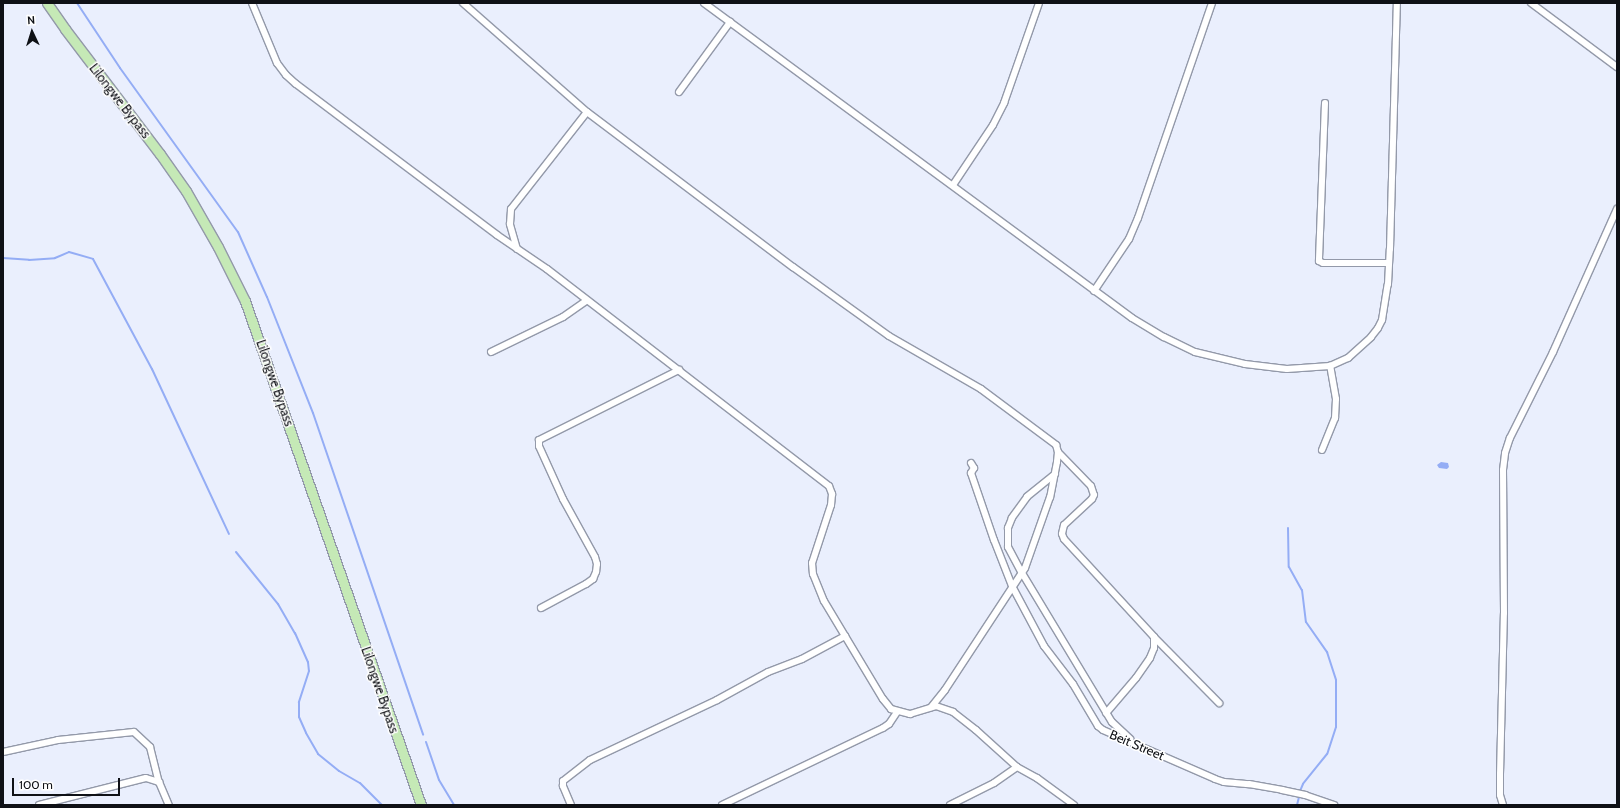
<!DOCTYPE html>
<html>
<head>
<meta charset="utf-8">
<style>
  body { margin:0 }
  #map { position:relative; width:1620px; height:808px; overflow:hidden; background:#eaeffd; font-family:Cabin,sans-serif }
  div>[style] { position:absolute }
  .water>* { inset:0; background:#94adf5 }
  .stream>* { height:2px; margin:-1px; padding:0 1px; transform-origin:1px; border-radius:1px; background:#94adf5 }
  .roads { filter:drop-shadow(1px 0 #9399a9) drop-shadow(-1px 0 #9399a9) drop-shadow(0 1px #9399a9) drop-shadow(0 -1px #9399a9) }
  .street>* { height:6px; margin:-3px; padding:0 3px; transform-origin:3px; border-radius:3px; background:#fff }
  .primary>* { height:9px; margin:-4.5px; padding:0 4.5px; transform-origin:4.5px; border-radius:4.5px; background:#c5e9b6 }
  span { translate:-50% -50%; white-space:nowrap; text-align:center; line-height:1.15; -webkit-text-stroke:3px #fff; paint-order:stroke }
  .street-label { font-size:13px; color:#0f1116 }
  .frame { position:absolute; inset:0; border:4px solid #0f1116; pointer-events:none }
  .north { position:absolute; left:12px; top:12px; width:40px; height:40px; -webkit-text-stroke:3px #fff; paint-order:stroke; rotate:356deg; font-size:11px; font-weight:700; line-height:16px; text-align:center; color:#0f1116 }
  .north::after { content:''; display:block; margin:auto; width:14px; height:18px; background:#0f1116; clip-path:polygon(50% 0,100% 100%,50% 72%,0 100%) }
  .scale { position:absolute; left:12px; top:778px; width:108px; height:18px; box-sizing:border-box; border:2px solid #0f1116; border-top:0; padding-left:5px; font-size:12px; line-height:14px; white-space:nowrap; color:#0f1116; -webkit-text-stroke:3px #fff; paint-order:stroke }
</style>
</head>
<body>
<div id="map">
  <div class="water">
    <i style="clip-path:polygon(1441px 462px,1448px 463px,1449px 467px,1447px 469px,1439px 468px,1437px 465px)"></i>
  </div>
  <div class="stream">
    <i style="left:77px;top:3px;width:78px;rotate:56.5deg"></i>
    <i style="left:120px;top:68px;width:202px;rotate:54.3deg"></i>
    <i style="left:238px;top:232px;width:71px;rotate:66deg"></i>
    <i style="left:267px;top:297px;width:125px;rotate:68.4deg"></i>
    <i style="left:313px;top:413px;width:340px;rotate:71.1deg"></i>
    <i style="left:3px;top:258px;width:26px;rotate:4deg"></i>
    <i style="left:29px;top:260px;width:26px;rotate:-4deg"></i>
    <i style="left:55px;top:258px;width:15px;rotate:-23deg"></i>
    <i style="left:69px;top:252px;width:25px;rotate:16deg"></i>
    <i style="left:93px;top:259px;width:125px;rotate:61.8deg"></i>
    <i style="left:152px;top:369px;width:182px;rotate:65deg"></i>
    <i style="left:1288px;top:528px;width:39px;rotate:89deg"></i>
    <i style="left:1289px;top:567px;width:26px;rotate:61deg"></i>
    <i style="left:1302px;top:590px;width:32px;rotate:83deg"></i>
    <i style="left:1306px;top:622px;width:37px;rotate:55deg"></i>
    <i style="left:1327px;top:652px;width:29px;rotate:72deg"></i>
    <i style="left:1336px;top:680px;width:47px;rotate:90deg"></i>
    <i style="left:1336px;top:727px;width:28px;rotate:108deg"></i>
    <i style="left:1327px;top:754px;width:38px;rotate:129deg"></i>
    <i style="left:1303px;top:784px;width:8px;rotate:113deg"></i>
    <i style="left:236px;top:552px;width:67px;rotate:51.1deg"></i>
    <i style="left:278px;top:604px;width:34px;rotate:60deg"></i>
    <i style="left:295px;top:633px;width:32px;rotate:66deg"></i>
    <i style="left:308px;top:662px;width:9px;rotate:84deg"></i>
    <i style="left:309px;top:671px;width:33px;rotate:108deg"></i>
    <i style="left:299px;top:702px;width:15px;rotate:90deg"></i>
    <i style="left:299px;top:717px;width:17px;rotate:66deg"></i>
    <i style="left:306px;top:733px;width:24px;rotate:60deg"></i>
    <i style="left:318px;top:754px;width:27px;rotate:39deg"></i>
    <i style="left:339px;top:771px;width:24px;rotate:30deg"></i>
    <i style="left:360px;top:783px;width:31px;rotate:45deg"></i>
    <i style="left:426px;top:742px;width:40px;rotate:71.1deg"></i>
    <i style="left:439px;top:780px;width:29px;rotate:59deg"></i>
    <i style="left:1297px;top:805px;width:8px;rotate:-76deg"></i>
  </div>
  <div class="roads">
    <div class="street">
      <i style="left:252px;top:3px;width:65px;rotate:67.4deg"></i>
      <i style="left:277px;top:63px;width:15px;rotate:53deg"></i>
      <i style="left:286px;top:75px;width:13px;rotate:42deg"></i>
      <i style="left:296px;top:84px;width:251px;rotate:36.9deg"></i>
      <i style="left:497px;top:235px;width:60px;rotate:34.2deg"></i>
      <i style="left:547px;top:269px;width:356px;rotate:37.6deg"></i>
      <i style="left:829px;top:486px;width:9px;rotate:69deg"></i>
      <i style="left:832px;top:494px;width:11px;rotate:95deg"></i>
      <i style="left:831px;top:505px;width:61px;rotate:108.1deg"></i>
      <i style="left:812px;top:563px;width:11px;rotate:85deg"></i>
      <i style="left:813px;top:574px;width:29px;rotate:68deg"></i>
      <i style="left:824px;top:601px;width:114px;rotate:59deg"></i>
      <i style="left:883px;top:699px;width:13px;rotate:51deg"></i>
      <i style="left:891px;top:709px;width:20px;rotate:15deg"></i>
      <i style="left:910px;top:714px;width:27px;rotate:-17deg"></i>
      <i style="left:936px;top:706px;width:18px;rotate:19deg"></i>
      <i style="left:953px;top:712px;width:29px;rotate:38deg"></i>
      <i style="left:976px;top:730px;width:55px;rotate:42.1deg"></i>
      <i style="left:1017px;top:767px;width:23px;rotate:29deg"></i>
      <i style="left:1037px;top:778px;width:46px;rotate:36.1deg"></i>
      <i style="left:463px;top:3px;width:165px;rotate:41.3deg"></i>
      <i style="left:587px;top:112px;width:258px;rotate:37deg"></i>
      <i style="left:793px;top:267px;width:118px;rotate:35.7deg"></i>
      <i style="left:889px;top:336px;width:106px;rotate:29.9deg"></i>
      <i style="left:981px;top:389px;width:94px;rotate:36.7deg"></i>
      <i style="left:1056px;top:445px;width:7px;rotate:74deg"></i>
      <i style="left:1058px;top:452px;width:10px;rotate:96deg"></i>
      <i style="left:1057px;top:462px;width:36px;rotate:101deg"></i>
      <i style="left:1050px;top:497px;width:75px;rotate:109.4deg"></i>
      <i style="left:1025px;top:568px;width:146px;rotate:123.3deg"></i>
      <i style="left:945px;top:690px;width:22px;rotate:129deg"></i>
      <i style="left:704px;top:3px;width:531px;rotate:36.35deg"></i>
      <i style="left:1132px;top:318px;width:37px;rotate:31deg"></i>
      <i style="left:1164px;top:337px;width:34px;rotate:26deg"></i>
      <i style="left:1195px;top:352px;width:51px;rotate:13.5deg"></i>
      <i style="left:1245px;top:364px;width:42px;rotate:6.8deg"></i>
      <i style="left:1287px;top:369px;width:43px;rotate:-4deg"></i>
      <i style="left:1330px;top:366px;width:20px;rotate:-24deg"></i>
      <i style="left:1348px;top:358px;width:31px;rotate:-42deg"></i>
      <i style="left:1371px;top:337px;width:11px;rotate:-52deg"></i>
      <i style="left:1378px;top:328px;width:9px;rotate:-63deg"></i>
      <i style="left:1382px;top:320px;width:36px;rotate:-81deg"></i>
      <i style="left:1388px;top:284px;width:35px;rotate:-87deg"></i>
      <i style="left:1390px;top:249px;width:246px;rotate:-88.4deg"></i>
      <i style="left:1531px;top:3px;width:107px;rotate:36.7deg"></i>
      <i style="left:679px;top:92px;width:87px;rotate:-53.9deg"></i>
      <i style="left:1325px;top:103px;width:158px;rotate:92.2deg"></i>
      <i style="left:1319px;top:261px;width:4px;rotate:27deg"></i>
      <i style="left:1323px;top:263px;width:66px"></i>
      <i style="left:953px;top:185px;width:72px;rotate:-56.3deg"></i>
      <i style="left:993px;top:125px;width:25px;rotate:-63deg"></i>
      <i style="left:1004px;top:103px;width:106px;rotate:-70.7deg"></i>
      <i style="left:517px;top:249px;width:26px;rotate:-106deg"></i>
      <i style="left:510px;top:224px;width:15px;rotate:-86deg"></i>
      <i style="left:511px;top:209px;width:123px;rotate:-51.9deg"></i>
      <i style="left:1094px;top:291px;width:63px;rotate:-56.1deg"></i>
      <i style="left:1129px;top:239px;width:23px;rotate:-67deg"></i>
      <i style="left:1138px;top:218px;width:227px;rotate:-71deg"></i>
      <i style="left:491px;top:352px;width:80px;rotate:-25.9deg"></i>
      <i style="left:563px;top:317px;width:28px;rotate:-35deg"></i>
      <i style="left:1322px;top:450px;width:35px;rotate:-68deg"></i>
      <i style="left:1335px;top:418px;width:19px;rotate:-87deg"></i>
      <i style="left:1336px;top:399px;width:34px;rotate:-100deg"></i>
      <i style="left:1058px;top:452px;width:47px;rotate:45.9deg"></i>
      <i style="left:1091px;top:486px;width:9px;rotate:72deg"></i>
      <i style="left:1094px;top:495px;width:4px;rotate:117deg"></i>
      <i style="left:1092px;top:499px;width:38px;rotate:137deg"></i>
      <i style="left:1064px;top:525px;width:9px;rotate:103deg"></i>
      <i style="left:1062px;top:534px;width:5px;rotate:68deg"></i>
      <i style="left:1064px;top:539px;width:133px;rotate:47.4deg"></i>
      <i style="left:1154px;top:637px;width:11px;rotate:90deg"></i>
      <i style="left:1154px;top:648px;width:11px;rotate:112deg"></i>
      <i style="left:1150px;top:658px;width:24px;rotate:125deg"></i>
      <i style="left:1136px;top:678px;width:46px;rotate:130.6deg"></i>
      <i style="left:971px;top:463px;width:6px;rotate:59deg"></i>
      <i style="left:974px;top:468px;width:6px;rotate:121deg"></i>
      <i style="left:971px;top:473px;width:71px;rotate:71.1deg"></i>
      <i style="left:994px;top:540px;width:49px;rotate:68.6deg"></i>
      <i style="left:1012px;top:586px;width:68px;rotate:61.9deg"></i>
      <i style="left:1044px;top:646px;width:48px;rotate:52.7deg"></i>
      <i style="left:1073px;top:684px;width:49px;rotate:59.2deg"></i>
      <i style="left:1098px;top:726px;width:6px;rotate:39deg"></i>
      <i style="left:1103px;top:730px;width:122px;rotate:23.6deg"></i>
      <i style="left:1215px;top:779px;width:9px;rotate:18deg"></i>
      <i style="left:1224px;top:782px;width:25px;rotate:5deg"></i>
      <i style="left:1249px;top:784px;width:34px;rotate:10deg"></i>
      <i style="left:1282px;top:790px;width:24px;rotate:12deg"></i>
      <i style="left:1305px;top:795px;width:31px;rotate:19deg"></i>
      <i style="left:1055px;top:474px;width:36px;rotate:141deg"></i>
      <i style="left:1027px;top:497px;width:26px;rotate:126deg"></i>
      <i style="left:1012px;top:518px;width:11px;rotate:112deg"></i>
      <i style="left:1008px;top:528px;width:19px;rotate:90deg"></i>
      <i style="left:1008px;top:547px;width:30px;rotate:62deg"></i>
      <i style="left:1022px;top:573px;width:174px;rotate:58.9deg"></i>
      <i style="left:1112px;top:722px;width:25px;rotate:43deg"></i>
      <i style="left:541px;top:608px;width:51px;rotate:-28.1deg"></i>
      <i style="left:586px;top:584px;width:9px;rotate:-36deg"></i>
      <i style="left:593px;top:579px;width:8px;rotate:-67deg"></i>
      <i style="left:596px;top:572px;width:8px;rotate:-83deg"></i>
      <i style="left:597px;top:564px;width:7px;rotate:-106deg"></i>
      <i style="left:595px;top:557px;width:66px;rotate:-118.9deg"></i>
      <i style="left:563px;top:499px;width:58px;rotate:-114.4deg"></i>
      <i style="left:539px;top:446px;width:6px;rotate:-90deg"></i>
      <i style="left:539px;top:440px;width:157px;rotate:-26.6deg"></i>
      <i style="left:1154px;top:637px;width:93px;rotate:45.4deg"></i>
      <i style="left:3px;top:752px;width:56px;rotate:-12.3deg"></i>
      <i style="left:58px;top:740px;width:76px;rotate:-6deg"></i>
      <i style="left:134px;top:732px;width:22px;rotate:43deg"></i>
      <i style="left:150px;top:747px;width:36px;rotate:76deg"></i>
      <i style="left:159px;top:782px;width:25px;rotate:67deg"></i>
      <i style="left:39px;top:805px;width:110px;rotate:-14.2deg"></i>
      <i style="left:146px;top:778px;width:14px;rotate:17deg"></i>
      <i style="left:571px;top:805px;width:21px;rotate:-113deg"></i>
      <i style="left:563px;top:786px;width:5px;rotate:-90deg"></i>
      <i style="left:563px;top:781px;width:34px;rotate:-38deg"></i>
      <i style="left:590px;top:760px;width:140px;rotate:-25.3deg"></i>
      <i style="left:717px;top:700px;width:58px;rotate:-28.8deg"></i>
      <i style="left:768px;top:672px;width:36px;rotate:-21deg"></i>
      <i style="left:802px;top:659px;width:49px;rotate:-28.1deg"></i>
      <i style="left:722px;top:805px;width:178px;rotate:-25.6deg"></i>
      <i style="left:883px;top:728px;width:7px;rotate:-34deg"></i>
      <i style="left:889px;top:724px;width:14px;rotate:-56deg"></i>
      <i style="left:950px;top:805px;width:49px;rotate:-26.6deg"></i>
      <i style="left:994px;top:783px;width:28px;rotate:-35deg"></i>
      <i style="left:1503px;top:805px;width:10px;rotate:-107deg"></i>
      <i style="left:1500px;top:795px;width:21px;rotate:-90deg"></i>
      <i style="left:1500px;top:774px;width:161px;rotate:-88.6deg"></i>
      <i style="left:1504px;top:613px;width:143px;rotate:-90.4deg"></i>
      <i style="left:1503px;top:470px;width:17px;rotate:-83deg"></i>
      <i style="left:1505px;top:453px;width:16px;rotate:-72deg"></i>
      <i style="left:1510px;top:438px;width:96px;rotate:-63.4deg"></i>
      <i style="left:1553px;top:352px;width:157px;rotate:-65.9deg"></i>
    </div>
    <div class="primary">
      <i style="left:47px;top:3px;width:32px;rotate:55deg"></i>
      <i style="left:65px;top:29px;width:157px;rotate:52.8deg"></i>
      <i style="left:160px;top:154px;width:45px;rotate:54.9deg"></i>
      <i style="left:186px;top:191px;width:64px;rotate:60.3deg"></i>
      <i style="left:218px;top:247px;width:60px;rotate:63.4deg"></i>
      <i style="left:245px;top:301px;width:534px;rotate:70.75deg"></i>
    </div>
  </div>
  <div class="street-label">
    <span style="left:120px;top:101px;rotate:52deg">Lilongwe Bypass</span>
    <span style="left:275px;top:383px;rotate:71deg">Lilongwe Bypass</span>
    <span style="left:380px;top:690px;rotate:71deg">Lilongwe Bypass</span>
    <span style="left:1137px;top:745px;rotate:23deg">Beit Street</span>
  </div>
  <div class="frame"></div>
  <div class="north">N</div>
  <div class="scale">100 m</div>
</div>
</body>
</html>
